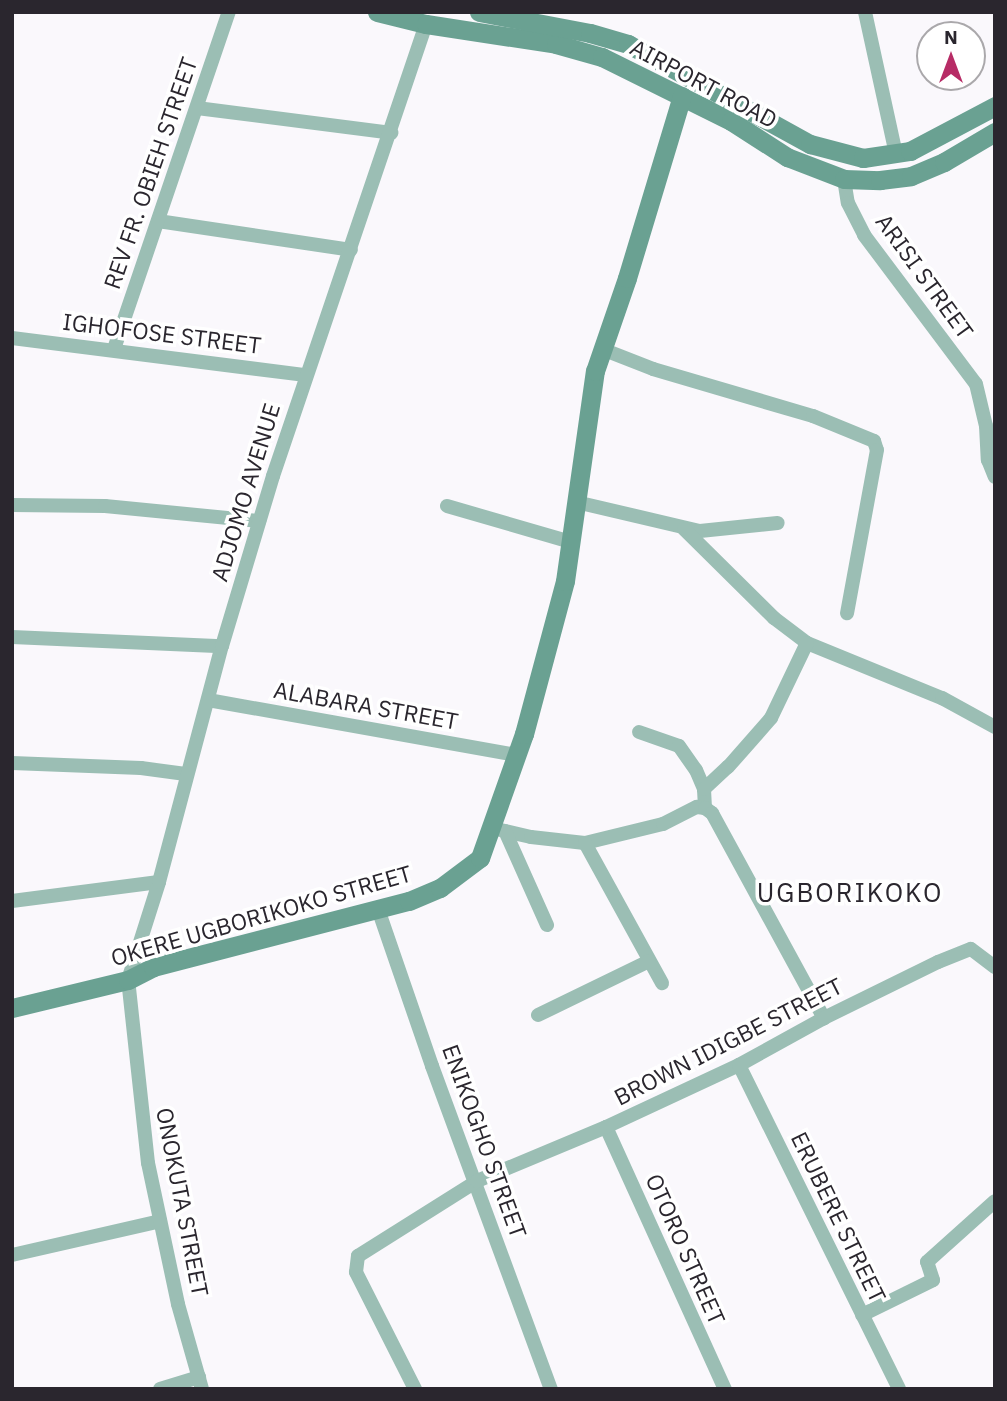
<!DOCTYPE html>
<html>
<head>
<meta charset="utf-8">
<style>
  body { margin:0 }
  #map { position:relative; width:1007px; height:1401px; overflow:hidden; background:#faf8fc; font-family:"IBM Plex Sans",sans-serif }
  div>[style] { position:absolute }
  .street>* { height:14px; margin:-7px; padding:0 7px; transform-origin:7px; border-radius:7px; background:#9bbeb4 }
  .secondary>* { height:19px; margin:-9.5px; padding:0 9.5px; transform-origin:9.5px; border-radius:9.5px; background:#6aa192 }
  span { translate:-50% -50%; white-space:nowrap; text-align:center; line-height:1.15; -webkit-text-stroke:7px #fff; paint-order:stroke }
  .street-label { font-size:23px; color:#2a262e }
  .quarter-label { font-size:26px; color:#2a262e; letter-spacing:2px }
  .frame { position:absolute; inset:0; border:14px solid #2a262e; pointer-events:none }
  .north { position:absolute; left:916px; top:21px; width:70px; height:70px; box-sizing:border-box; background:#fff; border:2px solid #aaa8ab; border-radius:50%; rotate:0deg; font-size:19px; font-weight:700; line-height:28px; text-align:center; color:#2a262e }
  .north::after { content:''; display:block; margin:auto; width:24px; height:32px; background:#b72c66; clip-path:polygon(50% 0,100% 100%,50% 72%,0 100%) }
</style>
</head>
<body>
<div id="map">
  <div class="street">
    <i style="left:865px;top:12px;width:145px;rotate:77.7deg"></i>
    <i style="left:197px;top:108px;width:196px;rotate:7.3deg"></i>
    <i style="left:844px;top:179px;width:24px;rotate:81deg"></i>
    <i style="left:848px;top:203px;width:36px;rotate:63deg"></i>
    <i style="left:864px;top:235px;width:186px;rotate:53.1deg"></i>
    <i style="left:976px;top:384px;width:43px;rotate:76.6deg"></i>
    <i style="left:986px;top:426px;width:34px;rotate:87deg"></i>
    <i style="left:988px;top:460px;width:18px;rotate:68deg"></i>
    <i style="left:158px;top:221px;width:195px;rotate:8.5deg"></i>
    <i style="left:12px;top:338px;width:296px;rotate:7.2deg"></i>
    <i style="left:114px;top:349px;width:356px;rotate:-71.2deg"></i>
    <i style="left:602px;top:349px;width:55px;rotate:21.4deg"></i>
    <i style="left:653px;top:369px;width:167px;rotate:16.4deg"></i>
    <i style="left:813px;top:416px;width:66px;rotate:22.3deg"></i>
    <i style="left:874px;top:441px;width:9px;rotate:72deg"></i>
    <i style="left:877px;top:450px;width:166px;rotate:100.4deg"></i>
    <i style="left:576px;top:502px;width:127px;rotate:13.2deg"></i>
    <i style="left:700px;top:531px;width:78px;rotate:-5.9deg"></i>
    <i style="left:12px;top:505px;width:93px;rotate:0.6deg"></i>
    <i style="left:105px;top:506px;width:155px;rotate:5.6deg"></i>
    <i style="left:447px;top:506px;width:129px;rotate:16.2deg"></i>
    <i style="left:684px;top:529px;width:127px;rotate:44.7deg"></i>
    <i style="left:774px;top:618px;width:41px;rotate:37.1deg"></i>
    <i style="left:807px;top:643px;width:146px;rotate:22.2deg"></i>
    <i style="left:942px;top:698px;width:60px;rotate:28.7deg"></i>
    <i style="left:12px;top:637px;width:210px;rotate:2.5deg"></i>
    <i style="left:208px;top:700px;width:314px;rotate:10.1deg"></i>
    <i style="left:639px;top:732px;width:42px;rotate:19.3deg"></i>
    <i style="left:679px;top:746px;width:29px;rotate:55deg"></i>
    <i style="left:696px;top:770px;width:21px;rotate:67deg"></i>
    <i style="left:12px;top:763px;width:129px;rotate:2.2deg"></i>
    <i style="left:141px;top:768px;width:45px;rotate:7.6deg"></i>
    <i style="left:705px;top:808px;width:19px;rotate:-93deg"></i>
    <i style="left:704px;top:789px;width:33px;rotate:-43deg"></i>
    <i style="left:728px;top:767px;width:65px;rotate:-48.7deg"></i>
    <i style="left:771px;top:718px;width:83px;rotate:-64.4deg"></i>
    <i style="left:492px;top:828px;width:40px;rotate:13deg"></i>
    <i style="left:531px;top:837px;width:54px;rotate:6.3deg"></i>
    <i style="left:585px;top:843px;width:80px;rotate:-13.7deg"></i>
    <i style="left:663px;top:824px;width:38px;rotate:-27deg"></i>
    <i style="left:697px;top:807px;width:8px;rotate:7deg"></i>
    <i style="left:705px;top:808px;width:9px;rotate:36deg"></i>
    <i style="left:712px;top:813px;width:234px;rotate:61.4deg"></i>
    <i style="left:505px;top:831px;width:103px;rotate:65.9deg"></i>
    <i style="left:585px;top:843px;width:160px;rotate:61.2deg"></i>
    <i style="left:12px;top:901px;width:148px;rotate:-7.4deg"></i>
    <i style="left:378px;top:909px;width:166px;rotate:71deg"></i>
    <i style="left:432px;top:1066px;width:344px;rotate:69.8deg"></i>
    <i style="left:538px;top:1015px;width:123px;rotate:-25.9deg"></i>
    <i style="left:739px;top:1065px;width:361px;rotate:63.7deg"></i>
    <i style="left:606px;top:1127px;width:288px;rotate:65.6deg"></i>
    <i style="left:12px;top:1255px;width:152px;rotate:-12.9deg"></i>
    <i style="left:862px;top:1315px;width:79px;rotate:-26.2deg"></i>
    <i style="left:933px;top:1280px;width:19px;rotate:-108deg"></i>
    <i style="left:927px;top:1262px;width:91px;rotate:-41.9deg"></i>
    <i style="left:160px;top:1389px;width:41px;rotate:-17.1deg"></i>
    <i style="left:202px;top:1389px;width:88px;rotate:-105.8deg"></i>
    <i style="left:178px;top:1304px;width:144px;rotate:-102deg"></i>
    <i style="left:148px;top:1163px;width:184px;rotate:-96.2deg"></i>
    <i style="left:128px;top:980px;width:103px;rotate:-72.4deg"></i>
    <i style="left:159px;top:882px;width:244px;rotate:-75.1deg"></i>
    <i style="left:222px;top:646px;width:177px;rotate:-73.3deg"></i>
    <i style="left:273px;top:476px;width:477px;rotate:-71.3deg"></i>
    <i style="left:415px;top:1389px;width:131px;rotate:-116.8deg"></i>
    <i style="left:356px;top:1272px;width:16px;rotate:-83deg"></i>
    <i style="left:358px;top:1256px;width:141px;rotate:-32.2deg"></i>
    <i style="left:477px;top:1181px;width:140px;rotate:-22.7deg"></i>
    <i style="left:606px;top:1127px;width:147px;rotate:-25deg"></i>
    <i style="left:739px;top:1065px;width:97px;rotate:-28.9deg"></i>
    <i style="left:824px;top:1018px;width:127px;rotate:-26.2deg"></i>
    <i style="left:938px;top:962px;width:35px;rotate:-22deg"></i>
    <i style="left:971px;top:949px;width:30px;rotate:37deg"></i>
  </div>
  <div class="secondary">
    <i style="left:377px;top:12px;width:50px;rotate:13.8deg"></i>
    <i style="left:426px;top:24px;width:132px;rotate:8.7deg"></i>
    <i style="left:556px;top:44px;width:48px;rotate:15.8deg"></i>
    <i style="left:602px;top:57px;width:144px;rotate:26.4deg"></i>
    <i style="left:731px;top:121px;width:67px;rotate:32.7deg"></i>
    <i style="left:787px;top:157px;width:61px;rotate:21.1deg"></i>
    <i style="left:844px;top:179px;width:36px;rotate:2deg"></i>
    <i style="left:880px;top:180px;width:31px;rotate:-7deg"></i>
    <i style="left:911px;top:176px;width:36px;rotate:-23deg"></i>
    <i style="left:944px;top:162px;width:59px;rotate:-30.5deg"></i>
    <i style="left:479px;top:12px;width:113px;rotate:10.7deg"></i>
    <i style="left:590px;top:33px;width:40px;rotate:16deg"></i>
    <i style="left:628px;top:44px;width:208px;rotate:28.8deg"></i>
    <i style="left:810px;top:144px;width:55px;rotate:14.8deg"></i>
    <i style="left:863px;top:158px;width:48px;rotate:-8.5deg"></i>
    <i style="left:910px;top:151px;width:96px;rotate:-27.9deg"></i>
    <i style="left:12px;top:1008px;width:119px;rotate:-13.6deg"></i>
    <i style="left:128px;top:980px;width:28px;rotate:-27deg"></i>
    <i style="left:153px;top:967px;width:264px;rotate:-14.5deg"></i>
    <i style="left:409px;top:901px;width:34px;rotate:-23deg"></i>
    <i style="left:440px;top:888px;width:50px;rotate:-36.9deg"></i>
    <i style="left:480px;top:858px;width:132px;rotate:-70.5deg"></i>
    <i style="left:524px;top:734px;width:158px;rotate:-75deg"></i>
    <i style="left:565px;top:581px;width:212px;rotate:-81.9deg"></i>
    <i style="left:595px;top:371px;width:98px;rotate:-71deg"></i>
    <i style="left:627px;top:278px;width:190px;rotate:-73.2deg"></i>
  </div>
  <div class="street-label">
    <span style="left:704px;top:83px;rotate:28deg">AIRPORT ROAD</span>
    <span style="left:150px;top:173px;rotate:-71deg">REV FR. OBIEH STREET</span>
    <span style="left:925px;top:276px;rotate:54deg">ARISI STREET</span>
    <span style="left:162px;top:333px;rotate:7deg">IGHOFOSE STREET</span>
    <span style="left:245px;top:492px;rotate:-73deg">ADJOMO AVENUE</span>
    <span style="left:366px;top:705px;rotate:10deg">ALABARA STREET</span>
    <span style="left:261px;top:915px;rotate:-16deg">OKERE UGBORIKOKO STREET</span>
    <span style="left:728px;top:1041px;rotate:-27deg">BROWN IDIGBE STREET</span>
    <span style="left:485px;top:1141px;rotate:70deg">ENIKOGHO STREET</span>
    <span style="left:183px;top:1202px;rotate:79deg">ONOKUTA STREET</span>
    <span style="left:839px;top:1217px;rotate:64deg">ERUBERE STREET</span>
    <span style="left:686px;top:1249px;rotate:66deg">OTORO STREET</span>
  </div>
  <div class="quarter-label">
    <span style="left:850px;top:893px">UGBORIKOKO</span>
  </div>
  <div class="frame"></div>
  <div class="north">N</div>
</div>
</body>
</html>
